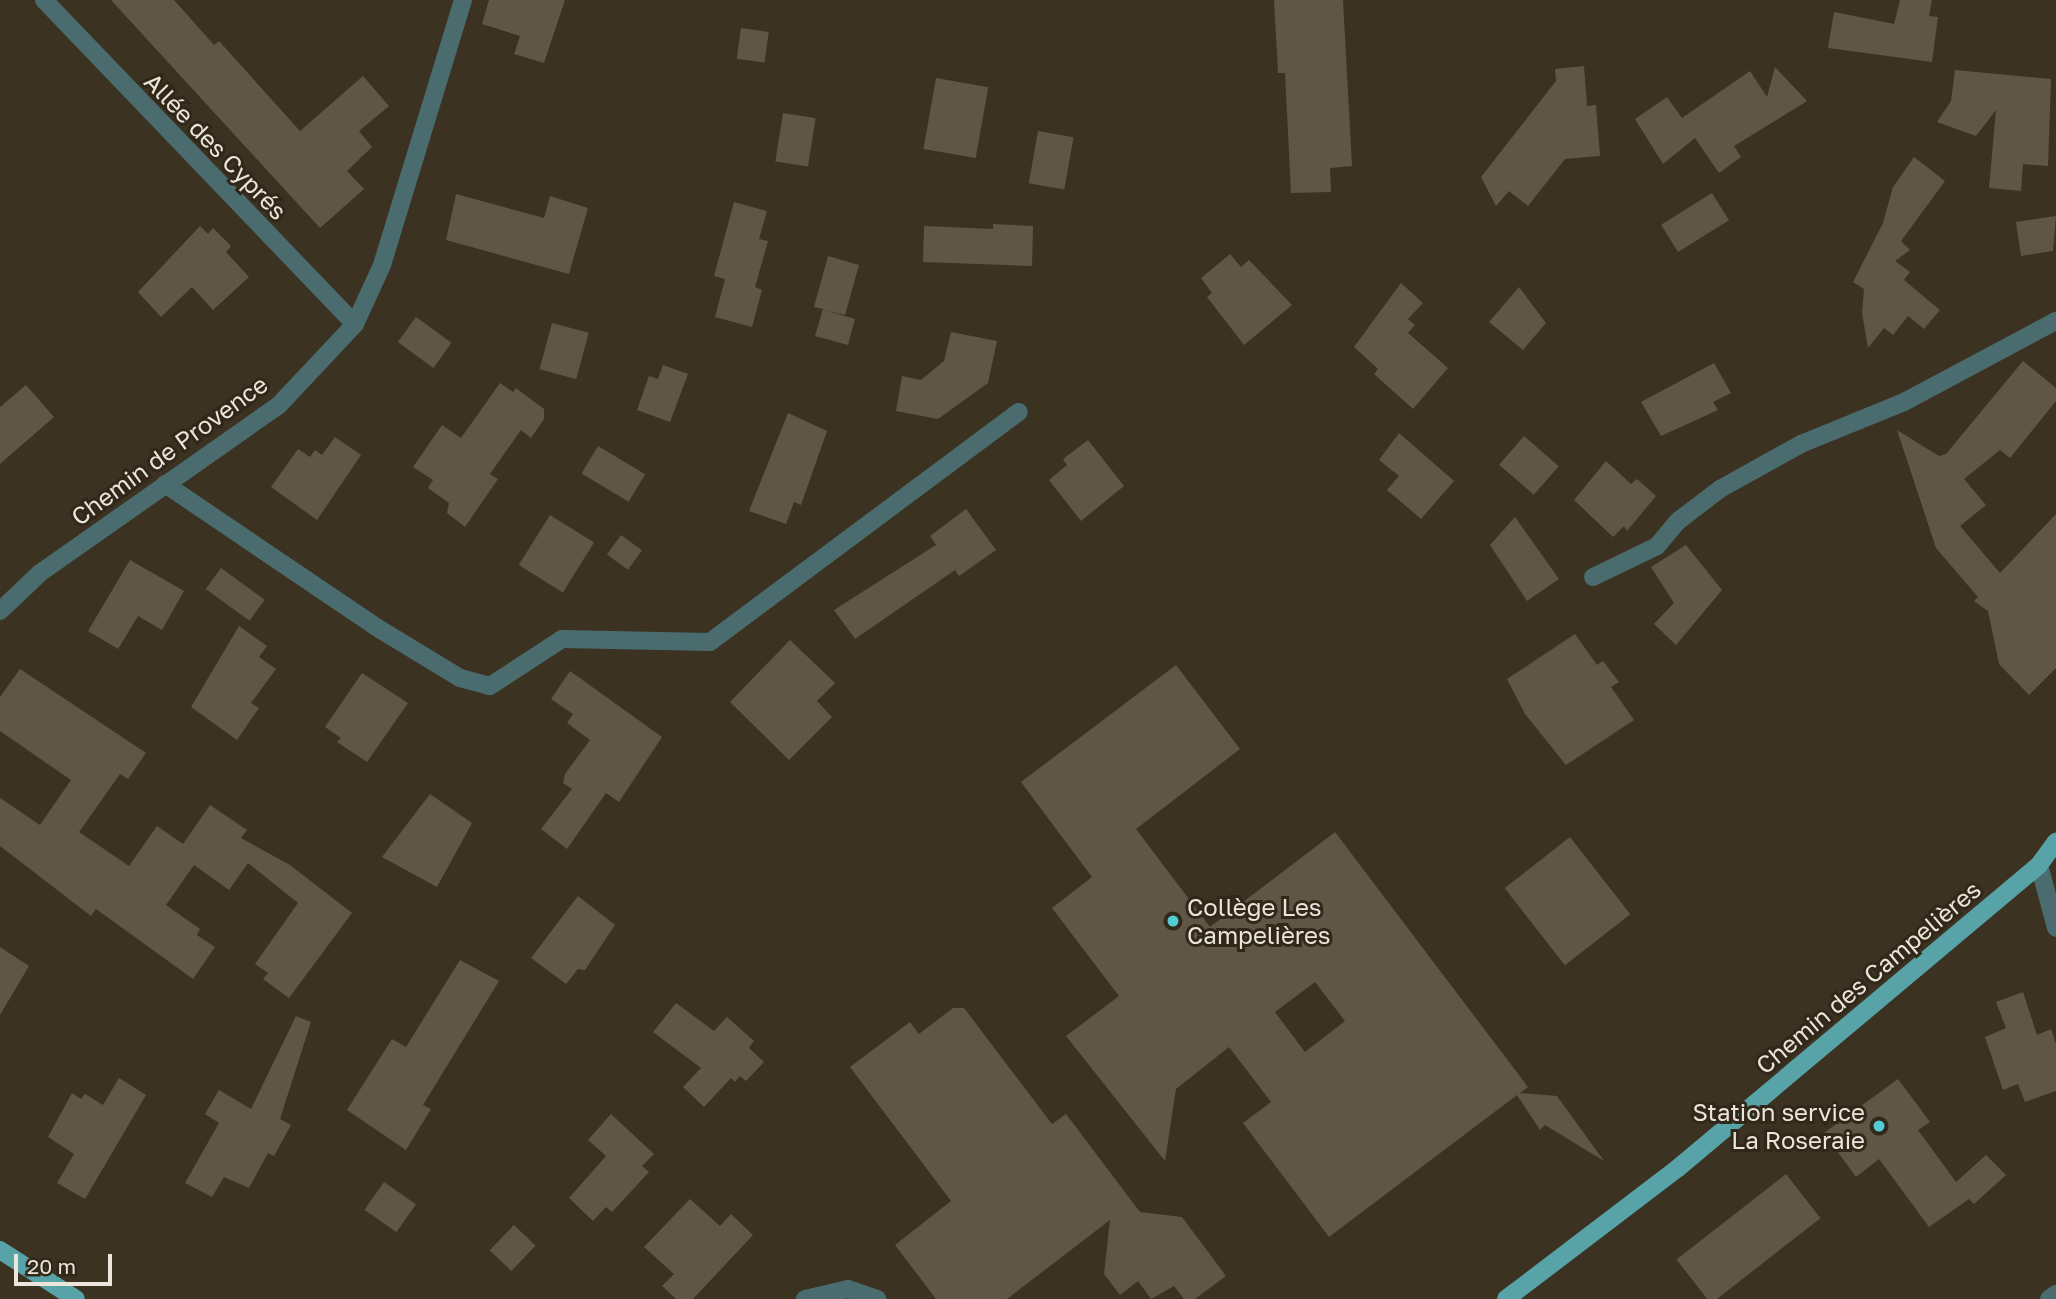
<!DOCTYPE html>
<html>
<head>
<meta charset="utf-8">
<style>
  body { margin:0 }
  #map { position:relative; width:2056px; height:1299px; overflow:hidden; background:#3b3222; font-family:"Golos Text",sans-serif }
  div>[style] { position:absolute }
  .building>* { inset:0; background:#605646; transform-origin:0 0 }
  .minor>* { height:18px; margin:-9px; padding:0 9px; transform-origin:9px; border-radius:9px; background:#4a6c6e }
  .major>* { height:18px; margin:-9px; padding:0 9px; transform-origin:9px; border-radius:9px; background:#58a3a8 }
  .dots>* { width:19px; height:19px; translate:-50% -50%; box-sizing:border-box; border:4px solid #312819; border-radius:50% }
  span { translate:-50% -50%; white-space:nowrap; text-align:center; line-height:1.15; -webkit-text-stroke:6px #312819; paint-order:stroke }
  .street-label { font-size:24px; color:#ebe5dc }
  .poi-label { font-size:24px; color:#ebe5dc }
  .left { translate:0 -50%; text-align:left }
  .right { translate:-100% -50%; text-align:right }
  .scale { position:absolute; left:14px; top:1254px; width:98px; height:32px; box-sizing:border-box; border:4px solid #ebe5dc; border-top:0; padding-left:9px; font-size:21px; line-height:24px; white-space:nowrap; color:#ebe5dc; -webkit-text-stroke:5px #312819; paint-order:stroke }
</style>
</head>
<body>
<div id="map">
  <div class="building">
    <i style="clip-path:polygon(111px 0,174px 0,214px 45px,219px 41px,300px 131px,363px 76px,389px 106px,359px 131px,372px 147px,347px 171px,364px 189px,320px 228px)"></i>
    <i style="clip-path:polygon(489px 0,565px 0,544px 63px,514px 54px,520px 36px,482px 24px)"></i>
    <i style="clip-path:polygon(1274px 0,1343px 0,1352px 166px,1330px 168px,1331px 192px,1291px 193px,1285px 73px,1278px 73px)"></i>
    <i style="clip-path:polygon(1900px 0,1932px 0,1929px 16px,1938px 17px,1932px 62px,1828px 48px,1834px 12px,1894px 24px)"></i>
    <i style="left:741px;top:28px;width:28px;height:31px;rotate:8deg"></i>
    <i style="clip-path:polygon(1584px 66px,1587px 106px,1596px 105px,1600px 156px,1565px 159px,1528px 206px,1509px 191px,1496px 206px,1481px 177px,1556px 81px,1555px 69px)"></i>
    <i style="clip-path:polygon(1775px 67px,1807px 101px,1734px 146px,1741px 157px,1719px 173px,1695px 138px,1663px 164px,1635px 119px,1667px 97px,1682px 118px,1750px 71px,1767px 97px)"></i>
    <i style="clip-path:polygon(1955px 70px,2051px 79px,2048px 166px,2023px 164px,2021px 191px,1989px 188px,1996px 110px,1976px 136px,1937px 122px,1951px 101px)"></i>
    <i style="left:936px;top:78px;width:53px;height:72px;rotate:10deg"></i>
    <i style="left:783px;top:113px;width:33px;height:49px;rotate:9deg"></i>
    <i style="left:1038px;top:131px;width:36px;height:53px;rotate:10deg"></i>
    <i style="clip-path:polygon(1914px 157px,1945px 181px,1901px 241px,1910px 250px,1895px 261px,1910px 272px,1904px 280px,1940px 310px,1924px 329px,1908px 316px,1893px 335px,1884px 328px,1868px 348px,1862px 313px,1864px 289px,1853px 282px,1883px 223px,1893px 187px)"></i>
    <i style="left:1712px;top:193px;width:32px;height:60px;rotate:58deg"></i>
    <i style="clip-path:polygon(456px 194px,544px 218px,550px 196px,588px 208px,569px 274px,446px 240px)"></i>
    <i style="clip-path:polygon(734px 202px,767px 211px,759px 239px,768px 241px,755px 287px,762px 290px,752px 327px,715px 317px,725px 279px,714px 276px)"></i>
    <i style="clip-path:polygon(2056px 216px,2053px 251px,2021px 256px,2016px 222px)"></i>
    <i style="clip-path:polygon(993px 224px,1033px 226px,1032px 266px,923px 262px,924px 226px,993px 229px)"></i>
    <i style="clip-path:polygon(200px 226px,208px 234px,213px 228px,231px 246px,226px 252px,249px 277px,213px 310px,192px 287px,161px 317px,138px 292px)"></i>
    <i style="clip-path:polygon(1230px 254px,1241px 267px,1249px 260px,1292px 305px,1244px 345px,1207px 297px,1212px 293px,1201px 278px)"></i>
    <i style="clip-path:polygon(828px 256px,859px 265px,845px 315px,824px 310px,855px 319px,848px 345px,815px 336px,823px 309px,814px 307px)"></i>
    <i style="clip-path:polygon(1401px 283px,1423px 303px,1408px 319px,1415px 325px,1408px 333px,1448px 368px,1413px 409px,1374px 374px,1378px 369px,1354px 347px)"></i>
    <i style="clip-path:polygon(1519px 287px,1546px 323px,1523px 350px,1489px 322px)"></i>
    <i style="left:416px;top:317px;width:44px;height:31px;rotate:36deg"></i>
    <i style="left:552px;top:323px;width:38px;height:48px;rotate:15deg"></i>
    <i style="clip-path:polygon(951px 332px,997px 341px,988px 383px,938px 419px,896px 411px,902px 376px,921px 380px,944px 361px)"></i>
    <i style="clip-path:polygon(2023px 361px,2056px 388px,2056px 401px,2010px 458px,2000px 450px,1964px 479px,1986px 505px,1960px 526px,2000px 573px,2056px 514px,2056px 668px,2029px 695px,1999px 664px,1988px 611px,1974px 601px,1978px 597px,1936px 548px,1897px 430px,1939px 456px,1946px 454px)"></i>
    <i style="clip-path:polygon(1714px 363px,1731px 393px,1713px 402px,1718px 410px,1661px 436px,1641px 402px)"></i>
    <i style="clip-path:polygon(663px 365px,688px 374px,670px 422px,637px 410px,649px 376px,658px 379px)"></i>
    <i style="clip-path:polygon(500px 383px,513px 392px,516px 388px,544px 409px,544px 419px,531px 438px,521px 430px,490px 474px,498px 479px,465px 527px,447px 513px,449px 503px,428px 488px,433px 480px,413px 467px,442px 425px,461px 438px)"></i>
    <i style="clip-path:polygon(26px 385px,54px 417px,0 464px,0 407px)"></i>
    <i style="clip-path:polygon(788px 413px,827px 431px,801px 505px,794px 502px,786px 524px,749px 511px)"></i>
    <i style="clip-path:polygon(1399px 433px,1454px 481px,1421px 519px,1387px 490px,1399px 476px,1379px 460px)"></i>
    <i style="left:1524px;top:436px;width:46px;height:38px;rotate:41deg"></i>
    <i style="clip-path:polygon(335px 437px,361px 455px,317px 520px,271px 487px,298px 449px,310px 457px,315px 450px,322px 455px)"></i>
    <i style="clip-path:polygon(1088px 440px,1124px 486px,1081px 521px,1049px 480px,1067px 465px,1063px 459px)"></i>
    <i style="left:598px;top:446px;width:55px;height:32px;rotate:31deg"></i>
    <i style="clip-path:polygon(1606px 461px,1631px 484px,1637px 479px,1656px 496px,1627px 531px,1624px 526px,1613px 537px,1574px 500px)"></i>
    <i style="clip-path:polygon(966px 509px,996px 550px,959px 576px,955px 570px,855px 639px,834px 610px,936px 545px,930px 536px)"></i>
    <i style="left:550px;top:515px;width:52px;height:59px;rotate:32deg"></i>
    <i style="clip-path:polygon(1515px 517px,1559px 579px,1527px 601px,1490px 545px)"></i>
    <i style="left:621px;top:535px;width:26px;height:24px;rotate:36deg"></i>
    <i style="clip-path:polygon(1686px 545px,1722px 590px,1676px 645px,1654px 624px,1674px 603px,1651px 567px)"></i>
    <i style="clip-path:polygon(130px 560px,184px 591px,162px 630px,138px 616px,118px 649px,88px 631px)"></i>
    <i style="left:221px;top:568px;width:54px;height:26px;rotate:36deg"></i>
    <i style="clip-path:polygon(239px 626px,267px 646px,259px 657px,276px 669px,251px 703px,259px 708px,237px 740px,191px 707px)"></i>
    <i style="clip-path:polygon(1575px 634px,1597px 665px,1603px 661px,1619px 682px,1611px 687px,1634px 720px,1566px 765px,1525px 714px,1507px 679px)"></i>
    <i style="clip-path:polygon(790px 640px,835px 683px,817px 701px,832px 717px,789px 760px,730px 702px)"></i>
    <i style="clip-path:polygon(evenodd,1176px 665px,1240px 749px,1136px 829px,1210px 927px,1335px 832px,1528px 1087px,1520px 1093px,1557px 1096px,1604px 1161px,1545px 1125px,1540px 1130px,1517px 1095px,1329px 1237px,1243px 1123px,1271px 1102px,1229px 1047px,1176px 1089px,1165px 1161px,1066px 1036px,1119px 996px,1052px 908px,1092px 877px,1021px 782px,1176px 665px,1315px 982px,1345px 1021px,1305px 1052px,1275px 1012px,1315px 982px)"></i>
    <i style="clip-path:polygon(20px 669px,146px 753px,128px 779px,120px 774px,79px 832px,129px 866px,157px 826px,183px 844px,210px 805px,247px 830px,241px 838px,290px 865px,352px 913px,289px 998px,263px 979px,268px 973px,255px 964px,298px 903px,248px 863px,229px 890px,194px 865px,166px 905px,200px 929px,197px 935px,215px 947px,193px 979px,96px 909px,91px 916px,0 846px,0 798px,40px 825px,71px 780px,0 731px,0 697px)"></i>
    <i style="clip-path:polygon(570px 671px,662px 737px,619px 802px,606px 793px,567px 849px,541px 829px,572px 789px,563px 783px,565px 774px,590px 740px,567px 723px,573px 714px,551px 699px)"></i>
    <i style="clip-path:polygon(362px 673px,408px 703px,367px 762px,337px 742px,341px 738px,325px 727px)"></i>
    <i style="clip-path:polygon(430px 794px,472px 823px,437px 887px,382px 857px)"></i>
    <i style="left:1570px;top:837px;width:98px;height:83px;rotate:52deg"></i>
    <i style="clip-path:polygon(578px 896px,615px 925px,585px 970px,578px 969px,566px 984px,531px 958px)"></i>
    <i style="clip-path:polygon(0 947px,29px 966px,0 1015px)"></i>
    <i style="clip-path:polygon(460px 960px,499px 981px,423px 1105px,431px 1109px,406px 1150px,347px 1110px,392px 1039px,406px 1047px)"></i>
    <i style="clip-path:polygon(2023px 992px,2037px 1035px,2051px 1029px,2056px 1044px,2056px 1091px,2025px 1102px,2018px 1084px,2003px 1090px,1985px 1037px,2006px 1028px,1996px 1002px)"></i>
    <i style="clip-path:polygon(676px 1003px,714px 1031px,727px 1017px,754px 1041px,749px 1048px,764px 1062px,746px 1081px,740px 1076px,735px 1082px,731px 1078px,704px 1107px,683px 1087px,701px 1068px,653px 1032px)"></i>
    <i style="clip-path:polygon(953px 1008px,964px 1008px,1052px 1124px,1066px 1114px,1140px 1212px,1182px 1217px,1226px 1276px,1195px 1299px,1184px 1299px,1174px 1286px,1151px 1299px,1138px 1281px,1120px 1295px,1104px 1274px,1110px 1220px,1007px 1299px,936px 1299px,895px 1245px,951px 1201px,850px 1067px,910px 1022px,919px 1034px)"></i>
    <i style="clip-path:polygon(296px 1016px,311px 1022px,280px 1119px,291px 1125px,274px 1156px,268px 1153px,249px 1188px,224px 1177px,212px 1197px,185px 1183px,219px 1123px,205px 1114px,219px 1090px,251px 1109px)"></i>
    <i style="clip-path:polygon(119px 1078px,146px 1095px,85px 1199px,57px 1183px,74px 1154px,48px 1137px,72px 1093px,81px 1099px,85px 1094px,103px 1105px)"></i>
    <i style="clip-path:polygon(1898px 1079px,1930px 1122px,1918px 1130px,1956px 1182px,1986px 1155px,2006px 1175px,1974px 1204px,1969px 1199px,1929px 1227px,1879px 1159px,1856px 1177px,1824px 1133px)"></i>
    <i style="clip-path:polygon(611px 1114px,654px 1154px,642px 1166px,649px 1172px,612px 1212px,606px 1207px,593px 1221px,569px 1198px,606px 1156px,588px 1140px)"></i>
    <i style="left:1786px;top:1174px;width:56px;height:139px;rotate:52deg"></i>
    <i style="left:384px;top:1182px;width:39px;height:34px;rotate:35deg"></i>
    <i style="clip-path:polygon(690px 1199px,720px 1226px,731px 1214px,753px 1235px,693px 1299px,676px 1299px,662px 1286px,674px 1274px,644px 1247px)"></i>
    <i style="left:514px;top:1225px;width:30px;height:35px;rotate:44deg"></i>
  </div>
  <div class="minor">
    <i style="left:44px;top:0;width:449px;rotate:46.2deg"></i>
    <i style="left:165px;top:484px;width:261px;rotate:34.1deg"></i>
    <i style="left:381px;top:630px;width:92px;rotate:31.3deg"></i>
    <i style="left:460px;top:678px;width:31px;rotate:15deg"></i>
    <i style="left:490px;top:686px;width:86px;rotate:-33.1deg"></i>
    <i style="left:562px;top:639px;width:148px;rotate:1.2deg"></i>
    <i style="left:710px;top:642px;width:385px;rotate:-36.7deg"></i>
    <i style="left:1593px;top:577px;width:71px;rotate:-25.8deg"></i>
    <i style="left:1657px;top:546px;width:33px;rotate:-50deg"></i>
    <i style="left:1678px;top:521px;width:53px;rotate:-37.3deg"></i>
    <i style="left:1720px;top:489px;width:93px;rotate:-29.1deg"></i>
    <i style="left:1801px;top:444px;width:111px;rotate:-22.2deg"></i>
    <i style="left:1904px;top:402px;width:172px;rotate:-28.1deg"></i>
    <i style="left:0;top:611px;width:55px;rotate:-43.5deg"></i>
    <i style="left:40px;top:573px;width:292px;rotate:-35.1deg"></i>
    <i style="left:279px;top:405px;width:111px;rotate:-46.8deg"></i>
    <i style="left:355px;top:324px;width:65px;rotate:-65.4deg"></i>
    <i style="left:382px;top:265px;width:277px;rotate:-73deg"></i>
    <i style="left:2039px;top:865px;width:65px;rotate:74.9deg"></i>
    <i style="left:805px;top:1299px;width:44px;rotate:-13.1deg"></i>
    <i style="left:848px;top:1289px;width:31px;rotate:19deg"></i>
    <i style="left:2049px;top:1299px;width:9px;rotate:-36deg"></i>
  </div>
  <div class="major">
    <i style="left:0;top:1250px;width:90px;rotate:32.8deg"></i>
    <i style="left:1506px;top:1299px;width:216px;rotate:-37.3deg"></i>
    <i style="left:1678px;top:1168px;width:471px;rotate:-40deg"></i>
    <i style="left:2039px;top:865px;width:29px;rotate:-54deg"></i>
  </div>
  <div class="dots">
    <i style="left:1173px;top:921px;background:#51ccd4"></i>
    <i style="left:1879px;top:1126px;background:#51ccd4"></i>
  </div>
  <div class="street-label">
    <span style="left:216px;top:146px;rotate:46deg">Allée des Cyprés</span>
    <span style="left:169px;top:450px;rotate:-36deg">Chemin de Provence</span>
    <span style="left:1868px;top:977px;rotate:-40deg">Chemin des Campelières</span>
  </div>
  <div class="poi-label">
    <span class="left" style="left:1187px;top:921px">Collège Les<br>Campelières</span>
    <span class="right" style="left:1865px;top:1126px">Station service<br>La Roseraie</span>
  </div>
  <div class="scale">20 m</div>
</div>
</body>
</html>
